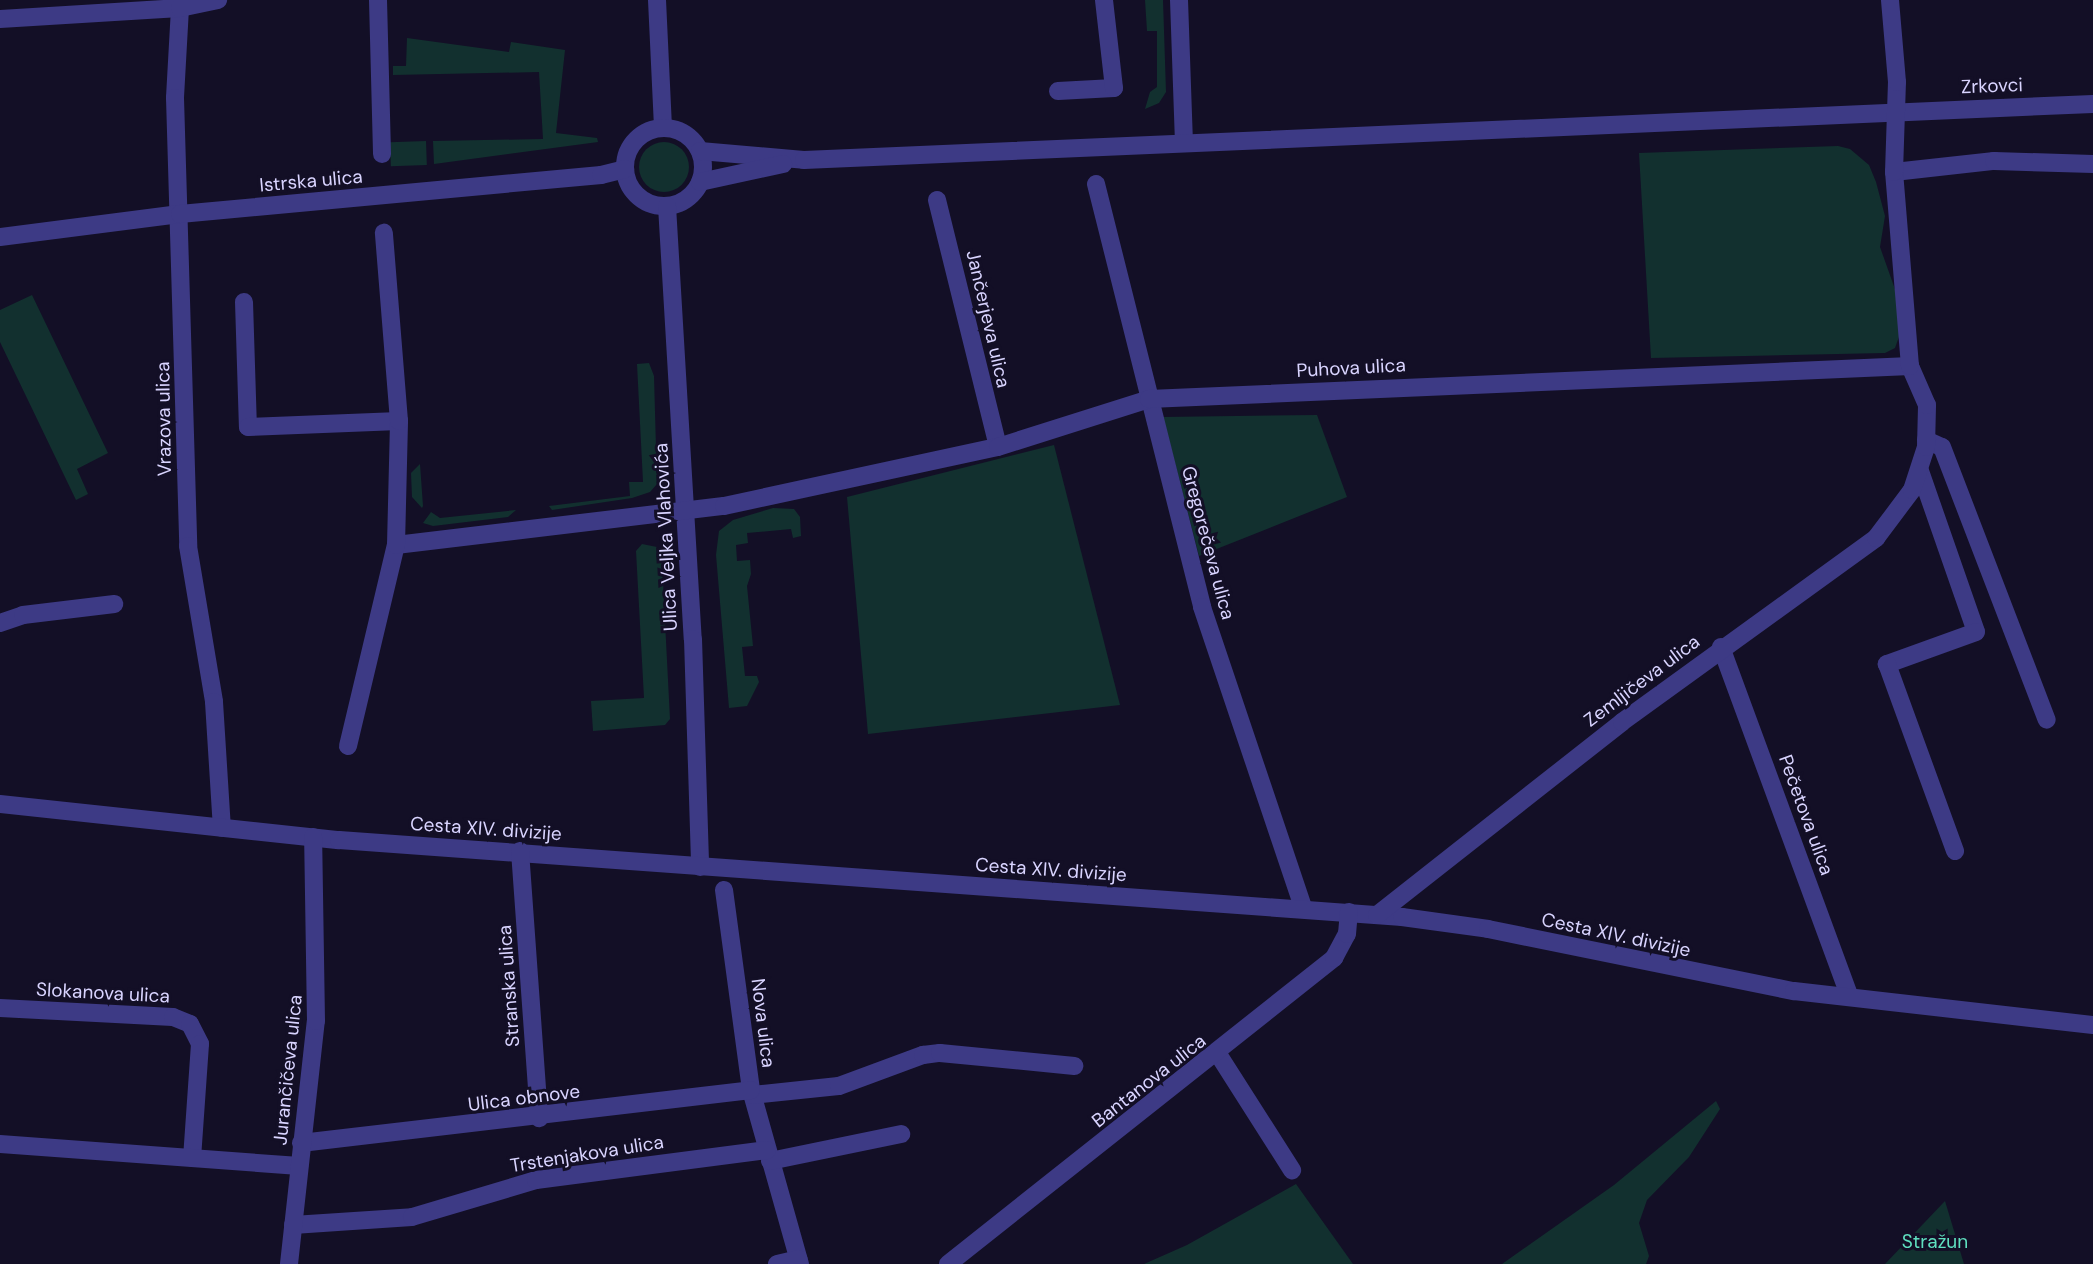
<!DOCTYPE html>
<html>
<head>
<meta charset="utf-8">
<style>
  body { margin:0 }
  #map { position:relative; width:2093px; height:1264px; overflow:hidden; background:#130f26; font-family:"DM Sans",sans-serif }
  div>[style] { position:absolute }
  .green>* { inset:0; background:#12302f; transform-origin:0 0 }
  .round { border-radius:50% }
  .minor>* { height:18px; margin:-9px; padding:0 9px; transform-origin:9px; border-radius:9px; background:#3d3a85 }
  .minor>.ring { margin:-9px; padding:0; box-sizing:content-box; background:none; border:18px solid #3d3a85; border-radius:50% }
  span { translate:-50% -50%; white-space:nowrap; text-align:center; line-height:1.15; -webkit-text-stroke:6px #130f26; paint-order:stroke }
  .street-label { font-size:19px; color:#d9d4ff }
  .park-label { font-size:19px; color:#5fe0c0 }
</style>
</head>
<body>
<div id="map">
  <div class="green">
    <i style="clip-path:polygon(1145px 0,1163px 0,1166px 92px,1159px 103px,1145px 109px,1150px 92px,1157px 87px,1157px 31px,1147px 31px)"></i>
    <i style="clip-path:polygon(407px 38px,509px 52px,511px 42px,565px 50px,556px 133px,597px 138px,598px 142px,434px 164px,433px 141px,543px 139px,539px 72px,393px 75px,393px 66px,406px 66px)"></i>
    <i style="left:426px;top:141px;width:24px;height:36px;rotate:88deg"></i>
    <i class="round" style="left:639px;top:142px;width:50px;height:50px"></i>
    <i style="clip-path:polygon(1838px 146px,1850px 149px,1869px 165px,1876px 182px,1885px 216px,1880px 247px,1896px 292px,1900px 334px,1895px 348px,1885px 353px,1651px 358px,1639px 153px)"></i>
    <i style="clip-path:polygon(32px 295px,108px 453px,77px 469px,88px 494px,76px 500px,0 342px,0 310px)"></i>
    <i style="clip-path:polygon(649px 363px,654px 376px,657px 484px,650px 492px,632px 498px,552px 510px,549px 506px,630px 496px,629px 482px,643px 482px,637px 364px)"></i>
    <i style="clip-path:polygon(1317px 415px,1347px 497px,1199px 556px,1163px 417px)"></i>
    <i style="clip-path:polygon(1054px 445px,1120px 705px,868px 734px,847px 497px)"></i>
    <i style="clip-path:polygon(420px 464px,423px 506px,422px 508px,412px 497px,411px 473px)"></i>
    <i style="clip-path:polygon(773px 508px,794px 509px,800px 517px,801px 536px,793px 538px,791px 529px,747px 533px,748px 543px,736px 545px,737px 561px,750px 560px,751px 574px,747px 586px,753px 646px,742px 647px,745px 676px,757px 676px,759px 682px,747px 706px,729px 708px,716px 555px,719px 531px,733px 520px)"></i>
    <i style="clip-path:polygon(516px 510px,508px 517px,433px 526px,423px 523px,431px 512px,440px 518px)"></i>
    <i style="clip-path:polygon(642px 544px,657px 547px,662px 563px,670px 719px,665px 725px,593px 731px,591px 701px,644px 698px,636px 551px)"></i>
    <i style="clip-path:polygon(1716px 1101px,1720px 1109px,1689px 1157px,1647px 1200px,1639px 1223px,1649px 1256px,1646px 1264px,1502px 1264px,1614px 1185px)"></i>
    <i style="clip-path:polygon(1296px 1184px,1353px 1264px,1144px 1264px,1187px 1245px)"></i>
    <i style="clip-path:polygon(1945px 1201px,1964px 1264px,1885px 1264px)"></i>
  </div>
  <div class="minor">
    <i style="left:378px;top:0;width:154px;rotate:88.5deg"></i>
    <i style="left:657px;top:0;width:128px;rotate:87.3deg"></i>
    <i style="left:1179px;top:0;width:143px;rotate:88deg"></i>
    <i style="left:180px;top:8px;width:90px;rotate:93.2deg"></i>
    <i style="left:175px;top:98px;width:448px;rotate:88.3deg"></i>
    <i style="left:188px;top:546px;width:158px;rotate:80.5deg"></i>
    <i style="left:214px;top:702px;width:126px;rotate:86.4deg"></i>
    <i style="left:0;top:19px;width:180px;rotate:-3.5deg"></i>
    <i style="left:180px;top:8px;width:39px;rotate:-12deg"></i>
    <i style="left:1058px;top:91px;width:56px;rotate:-3.1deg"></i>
    <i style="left:1114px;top:88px;width:89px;rotate:-96.5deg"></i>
    <i class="ring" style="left:625px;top:128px;width:60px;height:60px"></i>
    <i style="left:700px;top:151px;width:104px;rotate:4.9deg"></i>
    <i style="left:804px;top:160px;width:1290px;rotate:-2.49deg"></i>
    <i style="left:1894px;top:172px;width:101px;rotate:-6.3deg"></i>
    <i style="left:1994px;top:161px;width:99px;rotate:1.7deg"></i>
    <i style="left:700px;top:182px;width:85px;rotate:-12.2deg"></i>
    <i style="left:1096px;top:184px;width:436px;rotate:75.9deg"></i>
    <i style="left:1202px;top:607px;width:317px;rotate:71.4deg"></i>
    <i style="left:937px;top:200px;width:254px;rotate:76.1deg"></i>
    <i style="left:667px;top:206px;width:434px;rotate:86.6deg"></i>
    <i style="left:693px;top:639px;width:228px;rotate:88.2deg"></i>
    <i style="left:0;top:237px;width:181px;rotate:-7.3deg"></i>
    <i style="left:180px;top:214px;width:423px;rotate:-5.3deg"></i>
    <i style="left:601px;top:175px;width:25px;rotate:-14deg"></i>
    <i style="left:244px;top:302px;width:125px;rotate:88.2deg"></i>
    <i style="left:248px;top:427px;width:151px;rotate:-2.3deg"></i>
    <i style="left:1926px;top:440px;width:17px;rotate:24deg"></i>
    <i style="left:1942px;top:447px;width:292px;rotate:69deg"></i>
    <i style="left:1920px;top:471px;width:170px;rotate:70.8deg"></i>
    <i style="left:1976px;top:632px;width:95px;rotate:160.2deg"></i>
    <i style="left:1887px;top:664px;width:199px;rotate:70deg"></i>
    <i style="left:396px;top:545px;width:330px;rotate:-6.8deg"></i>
    <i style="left:724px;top:506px;width:280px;rotate:-12.2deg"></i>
    <i style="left:998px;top:447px;width:158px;rotate:-17.6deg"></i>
    <i style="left:1149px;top:399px;width:762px;rotate:-2.48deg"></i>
    <i style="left:0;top:623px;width:24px;rotate:-19deg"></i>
    <i style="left:23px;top:615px;width:92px;rotate:-6.9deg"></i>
    <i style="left:1721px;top:647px;width:373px;rotate:69.8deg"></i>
    <i style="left:348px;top:746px;width:207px;rotate:-76.6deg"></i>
    <i style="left:396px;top:545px;width:124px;rotate:-88.6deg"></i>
    <i style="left:399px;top:421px;width:189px;rotate:-94.6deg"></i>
    <i style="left:0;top:804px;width:341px;rotate:6.1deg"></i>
    <i style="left:339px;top:840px;width:1066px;rotate:4.14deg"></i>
    <i style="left:1402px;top:917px;width:87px;rotate:7.9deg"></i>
    <i style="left:1488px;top:929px;width:312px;rotate:11.5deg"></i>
    <i style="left:1794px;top:991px;width:301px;rotate:6.5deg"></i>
    <i style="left:520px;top:851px;width:268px;rotate:85.9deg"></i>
    <i style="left:724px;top:890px;width:202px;rotate:82.3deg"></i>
    <i style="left:751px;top:1090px;width:181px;rotate:74.3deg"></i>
    <i style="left:1377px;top:915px;width:312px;rotate:-38.2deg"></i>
    <i style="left:1622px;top:722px;width:314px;rotate:-35.9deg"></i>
    <i style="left:1876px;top:538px;width:60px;rotate:-53.1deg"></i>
    <i style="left:1912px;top:490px;width:45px;rotate:-72deg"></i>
    <i style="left:1926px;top:447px;width:42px;rotate:-88.6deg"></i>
    <i style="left:1927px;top:405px;width:43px;rotate:-113.6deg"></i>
    <i style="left:1910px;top:366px;width:195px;rotate:-94.7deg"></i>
    <i style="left:1894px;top:172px;width:90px;rotate:-88.1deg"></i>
    <i style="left:1897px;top:82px;width:82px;rotate:-94.9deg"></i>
    <i style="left:0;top:1008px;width:173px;rotate:3deg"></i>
    <i style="left:173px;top:1017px;width:18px;rotate:22deg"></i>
    <i style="left:190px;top:1024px;width:22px;rotate:63deg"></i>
    <i style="left:200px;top:1044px;width:114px;rotate:94deg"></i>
    <i style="left:1218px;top:1054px;width:138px;rotate:57.5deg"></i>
    <i style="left:752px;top:1095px;width:87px;rotate:-5.9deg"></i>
    <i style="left:839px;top:1086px;width:90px;rotate:-20.3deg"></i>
    <i style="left:923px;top:1055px;width:17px;rotate:-7deg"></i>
    <i style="left:940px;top:1053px;width:135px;rotate:5.5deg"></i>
    <i style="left:301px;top:1143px;width:453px;rotate:-6.7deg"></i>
    <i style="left:0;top:1144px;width:300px;rotate:4.2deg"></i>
    <i style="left:770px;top:1161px;width:134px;rotate:-11.6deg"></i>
    <i style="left:293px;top:1225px;width:119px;rotate:-3.8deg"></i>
    <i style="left:412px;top:1217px;width:129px;rotate:-16.6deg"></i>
    <i style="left:536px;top:1180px;width:233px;rotate:-7.4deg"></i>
    <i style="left:289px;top:1264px;width:244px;rotate:-83.7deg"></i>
    <i style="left:316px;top:1021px;width:184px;rotate:-90.9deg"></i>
    <i style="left:777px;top:1264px;width:22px;rotate:-13deg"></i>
    <i style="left:948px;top:1264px;width:493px;rotate:-38.4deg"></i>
    <i style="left:1334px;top:958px;width:27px;rotate:-62deg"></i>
    <i style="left:1347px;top:934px;width:22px;rotate:-85deg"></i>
  </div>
  <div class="street-label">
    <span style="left:1992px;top:86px;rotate:-2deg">Zrkovci</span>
    <span style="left:311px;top:181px;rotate:-5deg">Istrska ulica</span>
    <span style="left:988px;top:319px;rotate:77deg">Jančerjeva ulica</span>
    <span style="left:1351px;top:368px;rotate:-3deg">Puhova ulica</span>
    <span style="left:164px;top:419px;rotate:-91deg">Vrazova ulica</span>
    <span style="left:666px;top:537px;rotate:-93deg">Ulica Veljka Vlahovića</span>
    <span style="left:1208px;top:543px;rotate:75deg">Gregorečeva ulica</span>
    <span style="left:1642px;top:681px;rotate:-37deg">Zemljičeva ulica</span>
    <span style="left:1806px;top:815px;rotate:70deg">Pečetova ulica</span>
    <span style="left:486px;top:829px;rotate:4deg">Cesta XIV. divizije</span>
    <span style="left:1051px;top:870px;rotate:4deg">Cesta XIV. divizije</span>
    <span style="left:1616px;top:935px;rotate:12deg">Cesta XIV. divizije</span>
    <span style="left:509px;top:986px;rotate:-94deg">Stranska ulica</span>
    <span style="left:103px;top:993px;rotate:3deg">Slokanova ulica</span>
    <span style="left:763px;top:1023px;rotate:83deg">Nova ulica</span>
    <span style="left:288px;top:1070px;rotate:-84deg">Jurančičeva ulica</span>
    <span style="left:1149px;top:1081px;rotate:-38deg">Bantanova ulica</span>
    <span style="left:524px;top:1098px;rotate:-7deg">Ulica obnove</span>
    <span style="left:587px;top:1154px;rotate:-9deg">Trstenjakova ulica</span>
  </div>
  <div class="park-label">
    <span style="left:1935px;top:1242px">Stražun</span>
  </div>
</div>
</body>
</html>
